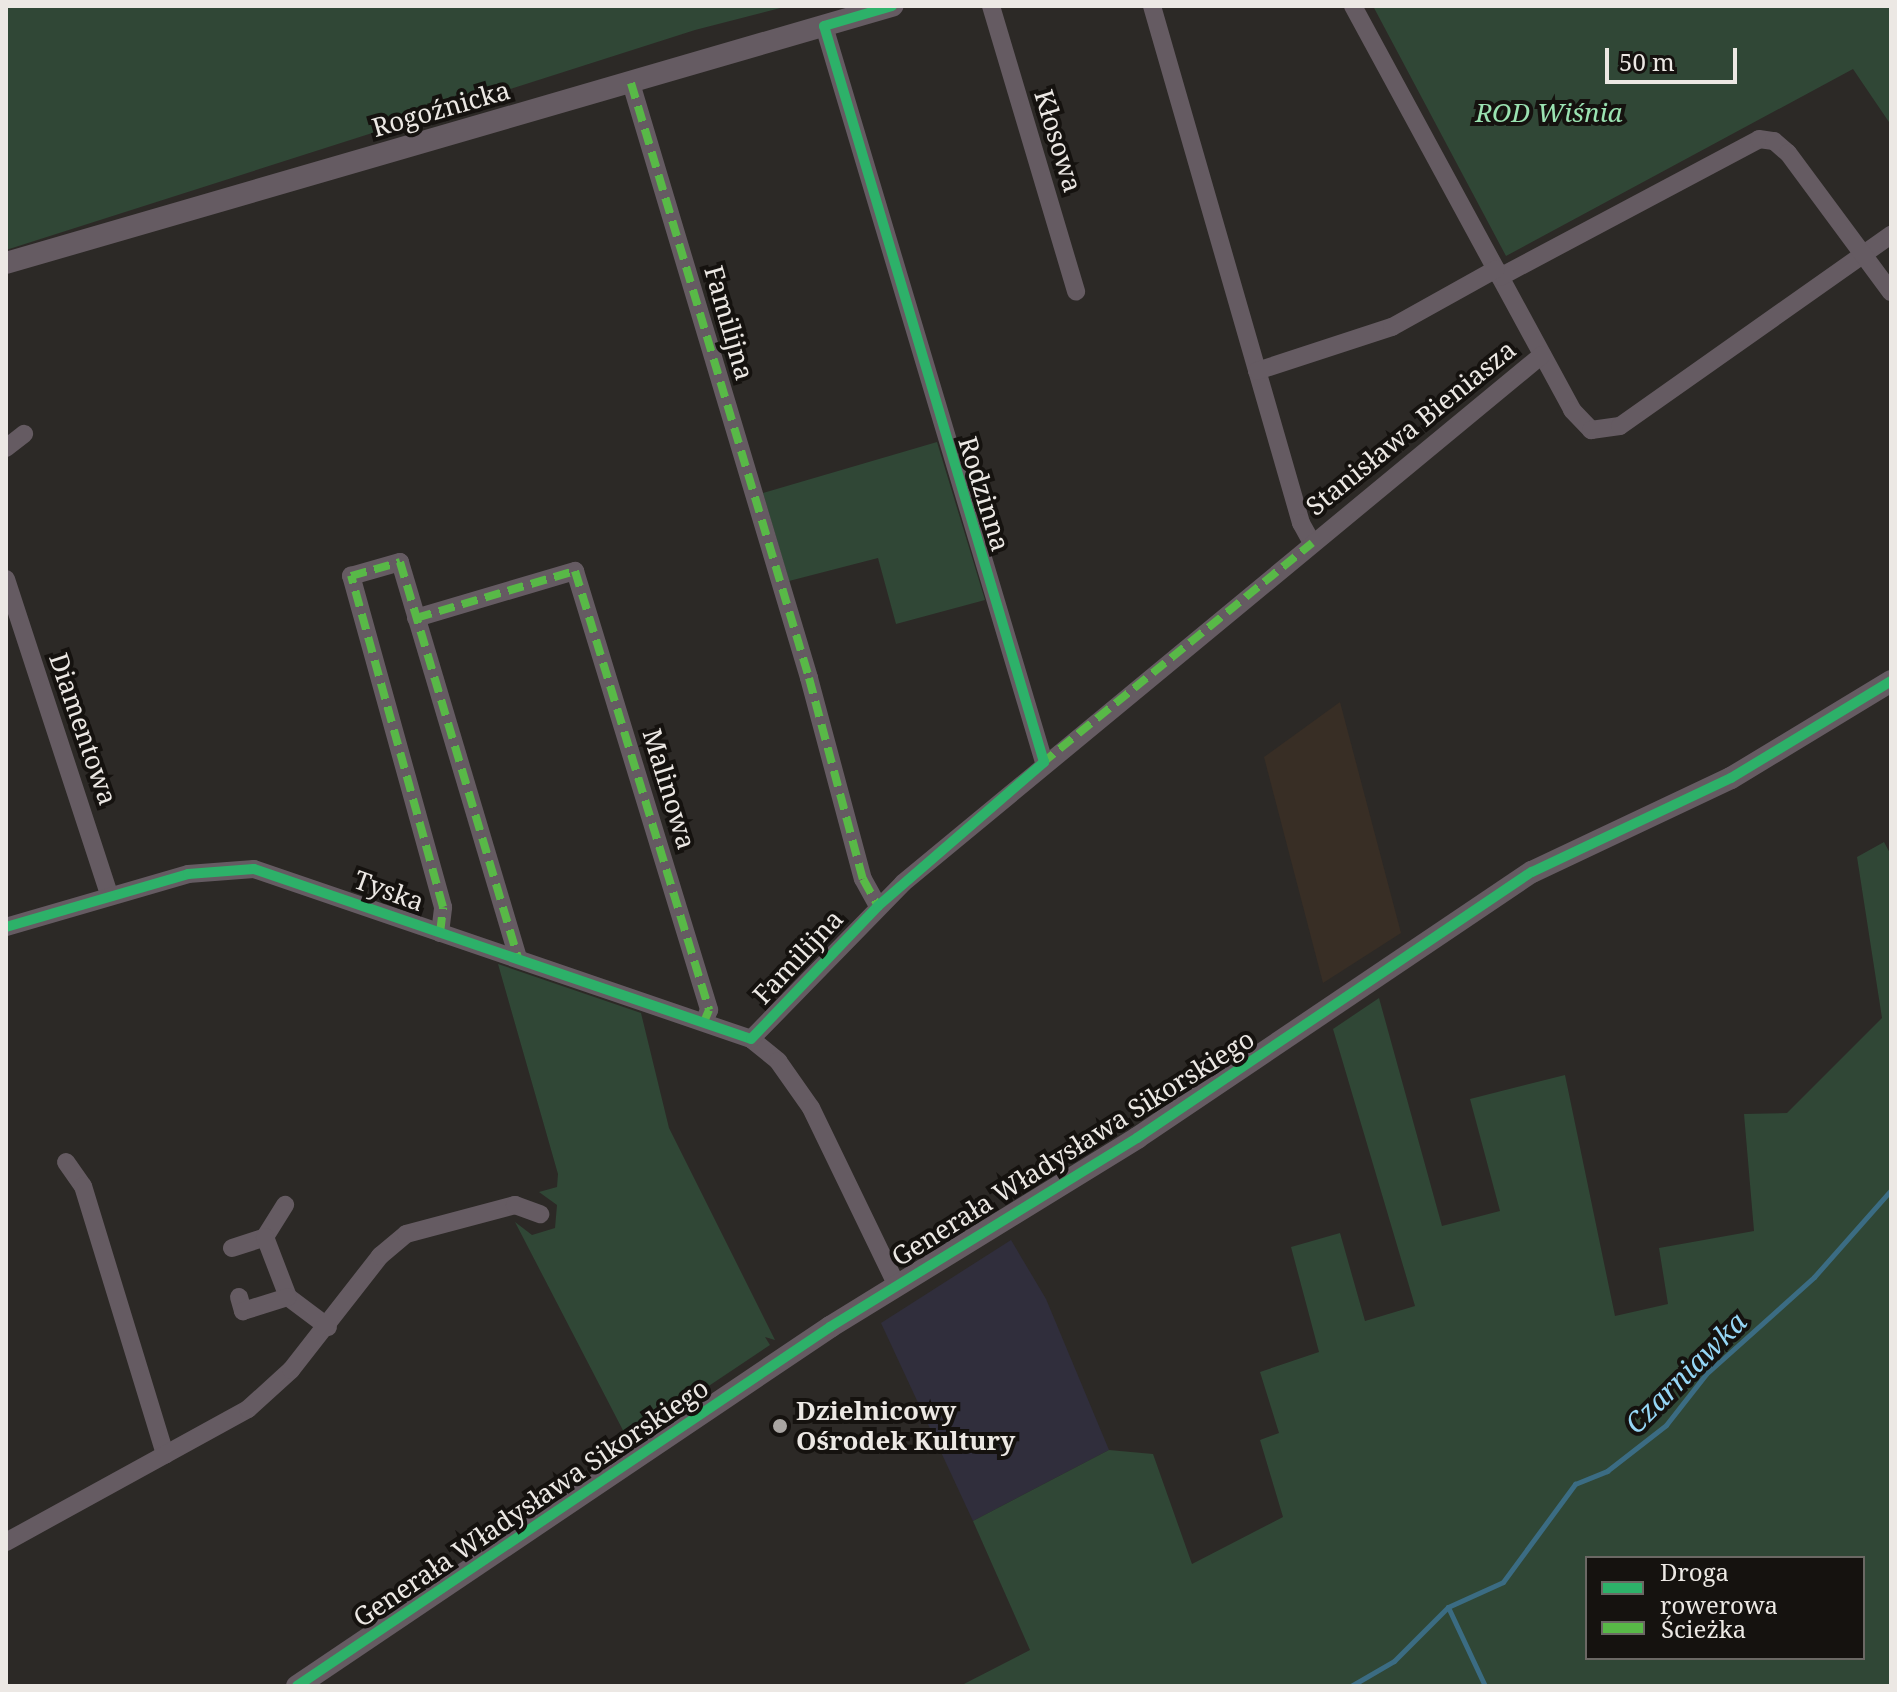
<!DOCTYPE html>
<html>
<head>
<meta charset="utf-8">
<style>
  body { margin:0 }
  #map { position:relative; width:1897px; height:1692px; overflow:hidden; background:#2c2926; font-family:"Noto Serif",serif }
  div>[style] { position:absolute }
  .commercial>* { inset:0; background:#302e3c }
  .built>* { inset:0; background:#382e25 }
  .green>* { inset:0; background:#304736 }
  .stream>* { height:5px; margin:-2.5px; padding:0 2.5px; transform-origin:2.5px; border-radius:2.5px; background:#3b6c83 }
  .minor>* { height:18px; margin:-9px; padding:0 9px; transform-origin:9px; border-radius:9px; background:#655b62 }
  .tertiary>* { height:22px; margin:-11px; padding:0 11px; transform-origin:11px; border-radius:11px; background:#655b62 }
  .quiet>* { height:8px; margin-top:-4px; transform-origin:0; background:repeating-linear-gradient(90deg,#58b947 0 16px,transparent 0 24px) }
  .cycleway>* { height:10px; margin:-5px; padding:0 5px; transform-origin:5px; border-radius:5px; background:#2db169 }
  .dots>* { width:22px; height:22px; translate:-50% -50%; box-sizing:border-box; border:4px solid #15120f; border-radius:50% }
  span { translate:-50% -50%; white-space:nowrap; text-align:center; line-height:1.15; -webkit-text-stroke:8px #15120f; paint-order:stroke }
  .street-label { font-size:26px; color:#ece8e4 }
  .park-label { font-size:26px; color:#9ae2b1; font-style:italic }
  .poi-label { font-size:26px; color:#ece8e4; font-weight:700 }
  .left { translate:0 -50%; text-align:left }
  .water-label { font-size:28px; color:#96d7f7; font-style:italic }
  .frame { position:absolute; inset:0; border:8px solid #ece8e4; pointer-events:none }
  .legend { position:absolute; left:1585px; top:1556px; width:280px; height:104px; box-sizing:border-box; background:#15120f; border:2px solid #6b6864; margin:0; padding:10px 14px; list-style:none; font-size:24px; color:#ece8e4 }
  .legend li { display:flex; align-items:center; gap:16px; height:40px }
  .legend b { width:40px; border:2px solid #6b6864 }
  .scale { position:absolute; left:1605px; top:48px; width:132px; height:36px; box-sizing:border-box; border:4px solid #ece8e4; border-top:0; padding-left:10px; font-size:24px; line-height:28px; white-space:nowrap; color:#ece8e4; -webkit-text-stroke:6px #15120f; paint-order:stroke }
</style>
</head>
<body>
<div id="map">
  <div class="commercial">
    <i style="clip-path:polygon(1011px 1240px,1046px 1299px,1109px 1450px,973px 1521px,881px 1323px)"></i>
  </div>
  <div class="built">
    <i style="clip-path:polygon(1340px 702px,1401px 933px,1323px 983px,1264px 757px)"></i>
  </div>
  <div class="green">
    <i style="clip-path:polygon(6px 6px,788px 6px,695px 30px,6px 250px)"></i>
    <i style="clip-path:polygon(1373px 6px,1891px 6px,1891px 125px,1853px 69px,1506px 256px)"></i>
    <i style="clip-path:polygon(937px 442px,985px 600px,896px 624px,878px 558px,789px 581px,763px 493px)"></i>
    <i style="clip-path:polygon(evenodd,1884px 842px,1891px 855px,1891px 1686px,960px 1686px,1030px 1650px,973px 1521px,1109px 1450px,1153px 1454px,1192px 1564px,1283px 1517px,1260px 1440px,1279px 1433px,1260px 1372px,1319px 1352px,1291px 1247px,1340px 1233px,1365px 1321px,1415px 1306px,1333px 1029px,1379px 998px,1442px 1226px,1500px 1211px,1470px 1099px,1565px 1075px,1615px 1316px,1668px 1304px,1659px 1248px,1754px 1231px,1744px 1114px,1787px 1113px,1882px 1018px,1857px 857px,1884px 842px,1587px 1558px,1863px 1558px,1863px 1658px,1587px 1658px,1587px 1558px)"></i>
    <i style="clip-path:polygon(498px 964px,641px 1013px,669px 1128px,775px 1340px,765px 1337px,770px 1345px,628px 1440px,515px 1222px,532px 1235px,555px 1228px,557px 1205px,539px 1192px,557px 1187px,558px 1174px)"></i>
  </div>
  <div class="stream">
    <i style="left:1448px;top:1607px;width:87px;rotate:64.9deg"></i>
    <i style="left:1351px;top:1686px;width:50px;rotate:-30.2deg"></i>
    <i style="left:1394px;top:1661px;width:76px;rotate:-45deg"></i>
    <i style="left:1448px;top:1607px;width:60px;rotate:-24.4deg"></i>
    <i style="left:1503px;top:1582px;width:122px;rotate:-53.7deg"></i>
    <i style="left:1575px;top:1484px;width:35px;rotate:-22deg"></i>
    <i style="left:1607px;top:1471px;width:75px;rotate:-37.9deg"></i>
    <i style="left:1666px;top:1425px;width:65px;rotate:-51.9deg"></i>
    <i style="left:1706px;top:1374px;width:145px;rotate:-41.9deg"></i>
    <i style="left:1814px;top:1277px;width:116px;rotate:-48.5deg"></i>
  </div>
  <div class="minor">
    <i style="left:991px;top:6px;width:298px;rotate:73.4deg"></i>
    <i style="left:1152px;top:6px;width:538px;rotate:73.92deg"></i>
    <i style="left:1301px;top:523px;width:23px;rotate:61deg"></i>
    <i style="left:1353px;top:6px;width:460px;rotate:61.5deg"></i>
    <i style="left:1572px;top:410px;width:28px;rotate:46deg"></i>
    <i style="left:1591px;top:430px;width:29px;rotate:-8deg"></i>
    <i style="left:1620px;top:426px;width:332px;rotate:-35.2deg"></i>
    <i style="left:824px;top:26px;width:768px;rotate:73.36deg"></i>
    <i style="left:631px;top:83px;width:621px;rotate:73.34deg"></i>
    <i style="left:809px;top:678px;width:208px;rotate:75deg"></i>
    <i style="left:863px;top:879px;width:31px;rotate:61deg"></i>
    <i style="left:1500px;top:277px;width:293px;rotate:-28deg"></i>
    <i style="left:1759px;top:139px;width:15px;rotate:8deg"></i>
    <i style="left:1774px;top:141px;width:18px;rotate:41deg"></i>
    <i style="left:1788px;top:153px;width:173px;rotate:53.5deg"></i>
    <i style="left:1257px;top:371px;width:142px;rotate:-18.1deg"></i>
    <i style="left:1392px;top:327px;width:119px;rotate:-29.1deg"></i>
    <i style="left:6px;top:448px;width:23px;rotate:-38deg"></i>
    <i style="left:6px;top:579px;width:332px;rotate:71.9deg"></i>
    <i style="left:416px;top:618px;width:166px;rotate:-16.5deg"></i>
    <i style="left:575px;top:571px;width:459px;rotate:73deg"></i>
    <i style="left:709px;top:1010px;width:13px;rotate:113deg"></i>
    <i style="left:6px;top:927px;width:190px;rotate:-16.2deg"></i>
    <i style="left:188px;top:874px;width:66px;rotate:-4.3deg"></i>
    <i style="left:254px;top:869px;width:525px;rotate:18.88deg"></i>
    <i style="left:751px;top:1039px;width:35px;rotate:39deg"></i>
    <i style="left:778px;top:1061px;width:57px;rotate:54.9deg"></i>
    <i style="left:811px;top:1108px;width:198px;rotate:64.2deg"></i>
    <i style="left:440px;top:933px;width:26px;rotate:-83deg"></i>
    <i style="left:443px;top:907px;width:344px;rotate:-105.5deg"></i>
    <i style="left:351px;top:576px;width:51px;rotate:-15.9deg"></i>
    <i style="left:400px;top:562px;width:414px;rotate:73.4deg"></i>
    <i style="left:751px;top:1039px;width:218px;rotate:-45.7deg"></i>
    <i style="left:903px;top:883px;width:829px;rotate:-39.57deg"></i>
    <i style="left:66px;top:1162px;width:29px;rotate:55deg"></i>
    <i style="left:83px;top:1186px;width:281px;rotate:73deg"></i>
    <i style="left:265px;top:1237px;width:38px;rotate:-58deg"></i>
    <i style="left:232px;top:1248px;width:35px;rotate:-18deg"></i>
    <i style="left:265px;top:1237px;width:64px;rotate:69deg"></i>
    <i style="left:288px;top:1297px;width:50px;rotate:36.9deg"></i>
    <i style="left:239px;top:1297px;width:15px;rotate:74deg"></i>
    <i style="left:243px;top:1311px;width:47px;rotate:-17.3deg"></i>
    <i style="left:6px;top:1542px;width:276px;rotate:-28.8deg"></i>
    <i style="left:248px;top:1409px;width:58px;rotate:-42.2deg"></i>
    <i style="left:291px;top:1370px;width:145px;rotate:-52deg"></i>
    <i style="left:380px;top:1256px;width:34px;rotate:-40deg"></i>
    <i style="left:406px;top:1234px;width:113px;rotate:-14.9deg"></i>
    <i style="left:515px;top:1205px;width:27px;rotate:20deg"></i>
  </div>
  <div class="tertiary">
    <i style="left:6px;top:263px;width:923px;rotate:-16.18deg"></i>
    <i style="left:297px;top:1686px;width:643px;rotate:-33.96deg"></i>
    <i style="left:830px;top:1327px;width:361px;rotate:-31.6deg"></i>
    <i style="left:1137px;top:1138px;width:476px;rotate:-34deg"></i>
    <i style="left:1532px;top:872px;width:220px;rotate:-25.3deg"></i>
    <i style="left:1731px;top:778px;width:187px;rotate:-31.2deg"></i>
  </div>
  <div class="quiet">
    <i style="left:631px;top:83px;width:621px;rotate:73.34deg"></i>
    <i style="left:809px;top:678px;width:208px;rotate:75deg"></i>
    <i style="left:863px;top:879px;width:31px;rotate:61deg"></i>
    <i style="left:416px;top:618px;width:166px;rotate:-16.5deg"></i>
    <i style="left:575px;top:571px;width:459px;rotate:73deg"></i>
    <i style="left:709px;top:1010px;width:13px;rotate:113deg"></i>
    <i style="left:1041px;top:764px;width:350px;rotate:-39.2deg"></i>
    <i style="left:440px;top:933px;width:26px;rotate:-83deg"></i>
    <i style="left:443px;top:907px;width:344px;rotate:-105.5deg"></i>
    <i style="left:351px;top:576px;width:51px;rotate:-15.9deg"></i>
    <i style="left:400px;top:562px;width:414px;rotate:73.4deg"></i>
  </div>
  <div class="cycleway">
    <i style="left:6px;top:927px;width:190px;rotate:-16.2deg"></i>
    <i style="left:188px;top:874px;width:66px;rotate:-4.3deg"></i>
    <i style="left:254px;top:869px;width:525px;rotate:18.88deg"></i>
    <i style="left:751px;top:1039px;width:184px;rotate:-46.3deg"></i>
    <i style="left:878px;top:906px;width:220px;rotate:-40.9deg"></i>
    <i style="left:1044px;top:762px;width:768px;rotate:-106.64deg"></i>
    <i style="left:824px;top:26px;width:71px;rotate:-16.4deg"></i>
    <i style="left:297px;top:1686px;width:643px;rotate:-33.96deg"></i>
    <i style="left:830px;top:1327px;width:361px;rotate:-31.6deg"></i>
    <i style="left:1137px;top:1138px;width:476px;rotate:-34deg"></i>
    <i style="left:1532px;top:872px;width:220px;rotate:-25.3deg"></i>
    <i style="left:1731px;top:778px;width:187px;rotate:-31.2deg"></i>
  </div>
  <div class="dots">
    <i style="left:780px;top:1426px;background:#a9a5a2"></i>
  </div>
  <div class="street-label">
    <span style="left:441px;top:109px;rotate:-16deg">Rogoźnicka</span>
    <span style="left:1058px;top:141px;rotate:73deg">Kłosowa</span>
    <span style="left:729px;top:323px;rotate:74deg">Familijna</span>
    <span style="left:1411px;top:428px;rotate:-39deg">Stanisława Bieniasza</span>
    <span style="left:984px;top:494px;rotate:73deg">Rodzinna</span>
    <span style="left:83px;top:729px;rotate:71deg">Diamentowa</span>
    <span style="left:669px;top:789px;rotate:73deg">Malinowa</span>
    <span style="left:389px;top:891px;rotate:20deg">Tyska</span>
    <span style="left:798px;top:957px;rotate:-47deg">Familijna</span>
    <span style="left:1073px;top:1148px;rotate:-32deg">Generała Władysława Sikorskiego</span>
    <span style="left:531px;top:1503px;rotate:-34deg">Generała Władysława Sikorskiego</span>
  </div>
  <div class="park-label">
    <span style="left:1549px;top:113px">ROD Wiśnia</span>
  </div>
  <div class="poi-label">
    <span class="left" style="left:796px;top:1426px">Dzielnicowy<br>Ośrodek Kultury</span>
  </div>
  <div class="water-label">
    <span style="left:1685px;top:1372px;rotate:-45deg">Czarniawka</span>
  </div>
  <div class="frame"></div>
  <ul class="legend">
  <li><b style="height:10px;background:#2db169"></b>Droga rowerowa</li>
  <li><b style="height:10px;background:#58b947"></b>Ścieżka</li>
  </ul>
  <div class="scale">50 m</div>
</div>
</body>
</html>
